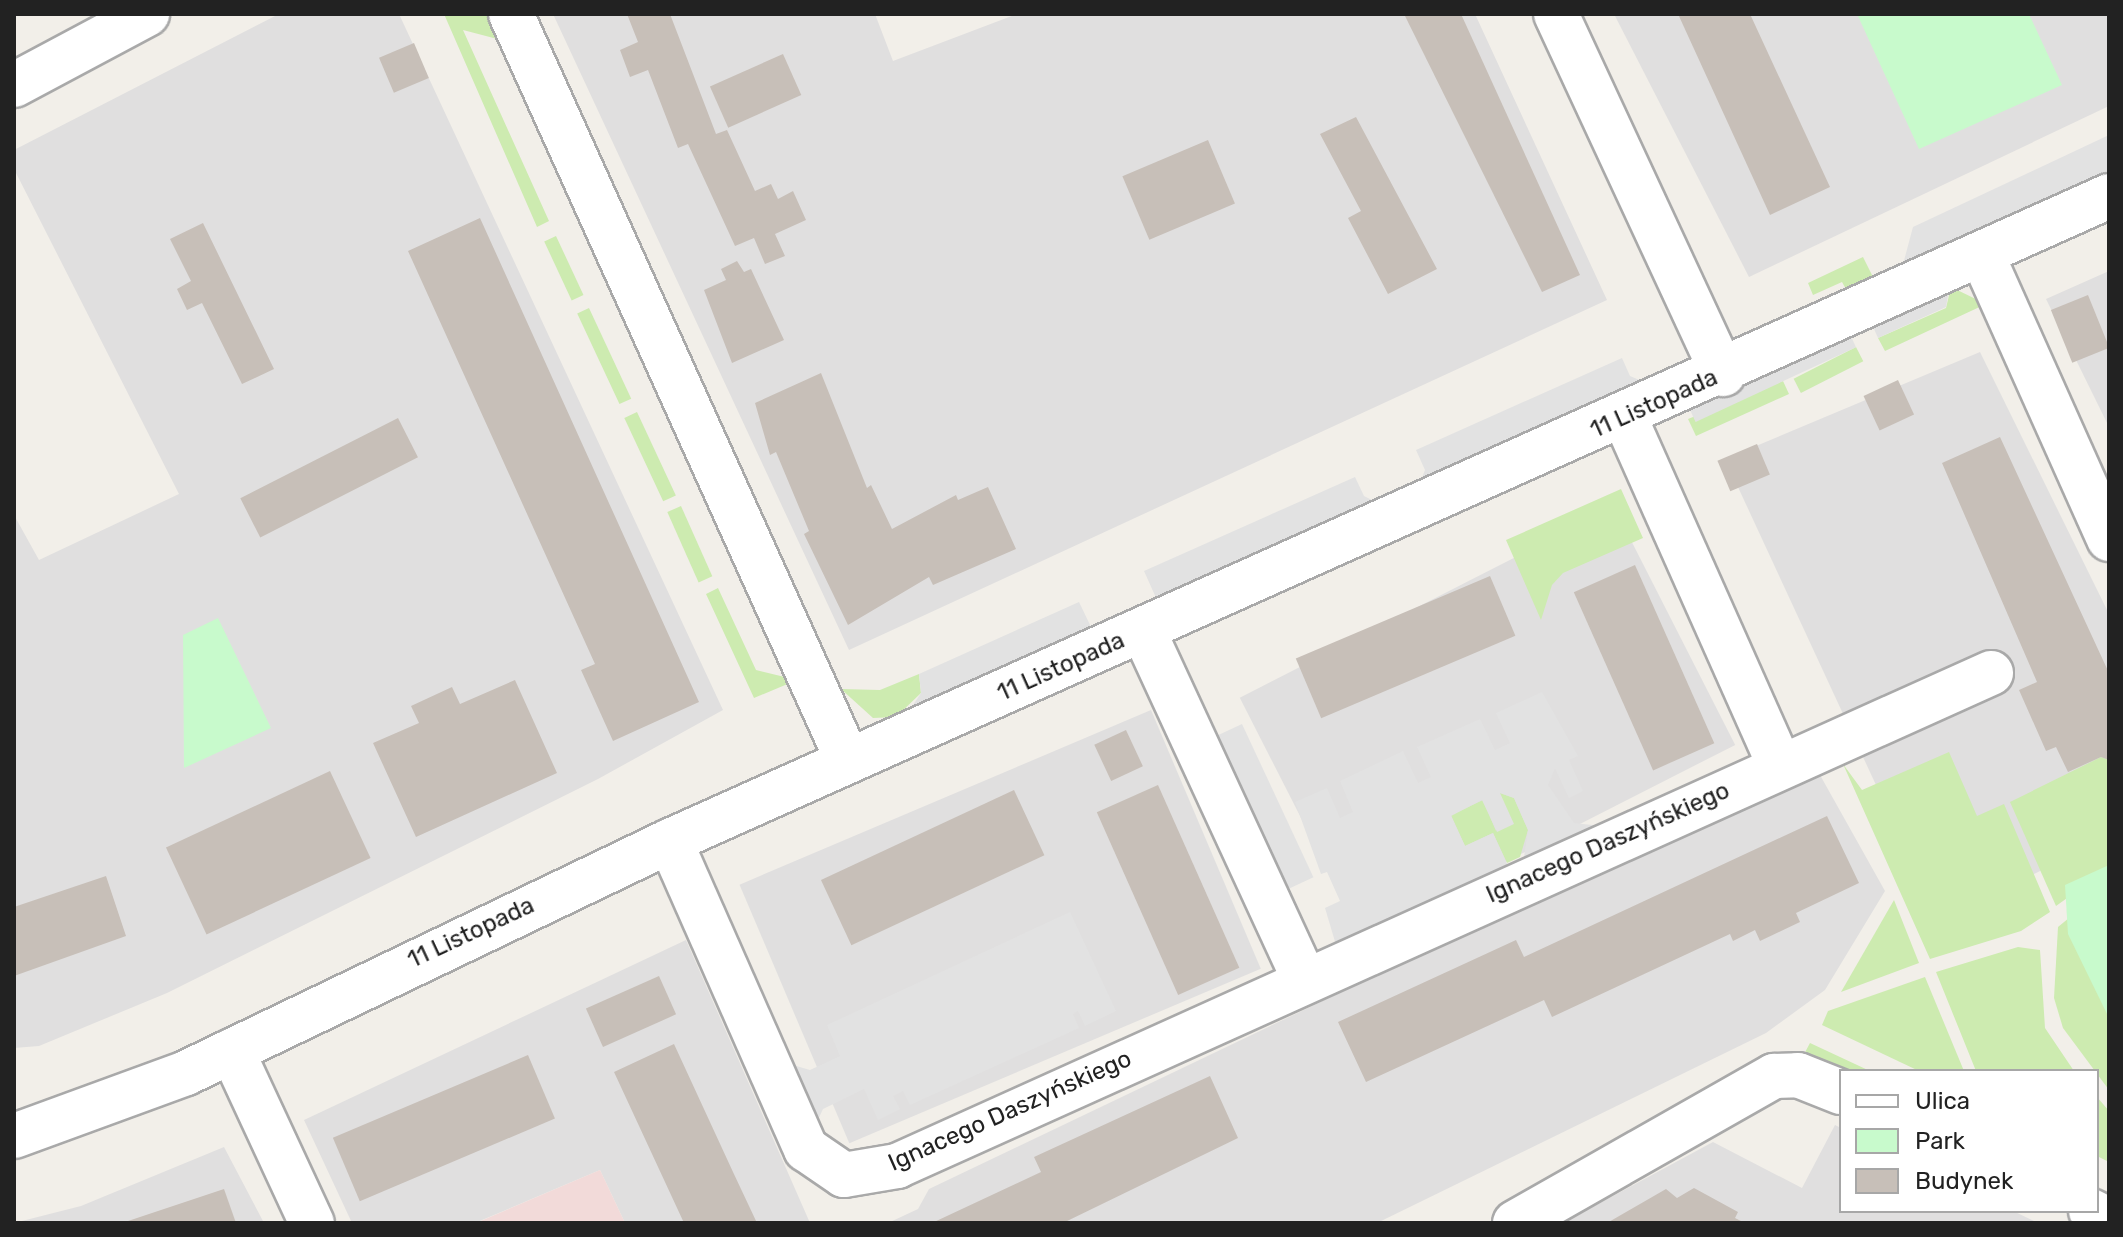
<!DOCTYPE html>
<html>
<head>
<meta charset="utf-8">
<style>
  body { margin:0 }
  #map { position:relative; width:2123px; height:1237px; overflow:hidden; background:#f2efe9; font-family:Rubik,sans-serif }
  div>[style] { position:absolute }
  .residential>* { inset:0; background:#e0dfdf; transform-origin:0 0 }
  .commercial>* { inset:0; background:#f2dad9 }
  .grass>* { inset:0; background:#cdebb0; transform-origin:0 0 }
  .park>* { inset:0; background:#c8facc }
  .parking>* { inset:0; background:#e2e2e2; transform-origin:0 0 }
  .building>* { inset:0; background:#c7bfb8; transform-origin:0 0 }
  .roads { filter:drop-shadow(2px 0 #a9a9a9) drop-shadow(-2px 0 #a9a9a9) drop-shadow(0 2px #a9a9a9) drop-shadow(0 -2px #a9a9a9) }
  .minor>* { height:44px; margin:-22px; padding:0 22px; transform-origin:22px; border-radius:22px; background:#fff }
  span { translate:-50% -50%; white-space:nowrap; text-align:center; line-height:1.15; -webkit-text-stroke:8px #fff; paint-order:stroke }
  .street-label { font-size:24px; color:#222 }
  .frame { position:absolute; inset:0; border:16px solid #222; pointer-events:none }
  .legend { position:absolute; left:1839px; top:1069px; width:260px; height:144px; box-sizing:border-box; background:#fff; border:2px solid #a7a7a7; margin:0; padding:10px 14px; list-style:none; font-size:24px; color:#222 }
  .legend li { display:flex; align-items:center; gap:16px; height:40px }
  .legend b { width:40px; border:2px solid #a7a7a7 }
</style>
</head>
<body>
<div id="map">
  <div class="residential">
    <i style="clip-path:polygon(279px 14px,399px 14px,723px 710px,598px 779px,167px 993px,39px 1046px,14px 1048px,14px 515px,39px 560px,179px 494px,14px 169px,14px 150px)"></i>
    <i style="clip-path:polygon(553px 14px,875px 14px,893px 61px,1017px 14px,1475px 14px,1607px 300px,849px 650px)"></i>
    <i style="clip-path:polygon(1614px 14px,2109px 14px,2109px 106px,1749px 277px)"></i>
    <i style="clip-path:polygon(2109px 271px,2109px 427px,2046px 299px)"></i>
    <i style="clip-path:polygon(1980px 352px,2109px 614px,2109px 837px,1939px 921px,1725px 459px)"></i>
    <i style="left:1614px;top:507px;width:267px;height:420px;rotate:63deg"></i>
    <i style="left:1151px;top:710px;width:281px;height:447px;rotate:67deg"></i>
    <i style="clip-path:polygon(1802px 772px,1820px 775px,1885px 891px,1825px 990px,1766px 1033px,1377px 1223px,888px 1223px,918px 1209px,929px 1189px)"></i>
    <i style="clip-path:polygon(686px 940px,810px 1223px,625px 1223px,600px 1170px,475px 1223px,352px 1223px,304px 1120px)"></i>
    <i style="clip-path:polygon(1835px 1125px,1841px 1128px,1841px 1211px,2013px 1211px,2038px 1223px,1563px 1223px,1713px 1142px,1802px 1188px)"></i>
    <i style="clip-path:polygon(224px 1147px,264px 1223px,14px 1223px,81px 1206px)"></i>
  </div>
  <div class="commercial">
    <i style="clip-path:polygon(600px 1170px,625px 1223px,475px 1223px,476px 1223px)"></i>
  </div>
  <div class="grass">
    <i style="clip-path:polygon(444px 14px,493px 14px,505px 41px,463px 30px,549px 221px,537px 227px)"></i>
    <i style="left:556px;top:236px;width:65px;height:13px;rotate:65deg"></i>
    <i style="clip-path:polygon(1863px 257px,1874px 279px,1847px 291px,1842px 282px,1813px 295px,1808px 283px)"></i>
    <i style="clip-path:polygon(1951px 287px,1986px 304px,1885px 351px,1878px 338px,1946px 308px)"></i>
    <i style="left:589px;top:308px;width:100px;height:13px;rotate:65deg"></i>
    <i style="left:1856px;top:347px;width:16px;height:70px;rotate:63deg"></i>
    <i style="clip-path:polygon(1783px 381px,1789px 394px,1696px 436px,1688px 419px)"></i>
    <i style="left:637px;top:412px;width:92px;height:14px;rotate:65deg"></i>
    <i style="clip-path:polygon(1621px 489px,1643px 538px,1563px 573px,1552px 585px,1541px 620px,1506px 540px)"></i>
    <i style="left:681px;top:506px;width:77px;height:15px;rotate:66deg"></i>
    <i style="clip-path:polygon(718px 588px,756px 670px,797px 680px,754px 698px,706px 594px)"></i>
    <i style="clip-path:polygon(919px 674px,921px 693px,896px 717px,873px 718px,841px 689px,880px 690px)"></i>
    <i style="clip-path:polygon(1949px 752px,1977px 816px,2004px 804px,2050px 912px,2021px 931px,1930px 959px,1843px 764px,1862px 790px)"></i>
    <i style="clip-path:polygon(2101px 757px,2109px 760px,2109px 868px,2056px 906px,2010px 802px)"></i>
    <i style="clip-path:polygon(1500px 793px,1514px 798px,1528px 830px,1520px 857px,1507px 863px,1493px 833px,1465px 846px,1451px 815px,1483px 800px,1496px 831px)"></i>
    <i style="clip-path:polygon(2109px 885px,2109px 1090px,2063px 1028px,2054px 998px,2058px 927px)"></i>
    <i style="clip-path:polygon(1894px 900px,1919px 963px,1841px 992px)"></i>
    <i style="clip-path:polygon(2018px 947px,2040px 950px,2045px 1028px,2074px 1071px,1976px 1071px,1936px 972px)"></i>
    <i style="clip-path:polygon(1925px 977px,1964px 1071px,1919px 1071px,1822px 1025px,1828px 1011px)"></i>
    <i style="clip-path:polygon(1810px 1043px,1870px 1071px,1841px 1071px,1802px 1058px)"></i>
    <i style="clip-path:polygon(2097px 1097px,2109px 1111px,2109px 1162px,2097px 1156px)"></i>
  </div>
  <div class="park">
    <i style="clip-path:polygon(1857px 14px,2029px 14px,2062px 85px,1919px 149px)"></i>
    <i style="clip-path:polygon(218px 618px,271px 728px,184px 768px,183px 635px)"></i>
    <i style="clip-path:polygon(2109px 865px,2109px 1018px,2068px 934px,2065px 885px)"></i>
  </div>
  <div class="parking">
    <i style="clip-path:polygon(2109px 135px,2109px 171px,1902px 268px,1913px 227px)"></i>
    <i style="clip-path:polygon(1949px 290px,1946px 307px,1878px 338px,1871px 322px)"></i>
    <i style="left:1848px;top:330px;width:19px;height:177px;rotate:65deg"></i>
    <i style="clip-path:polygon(1622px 358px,1630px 376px,1644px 382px,1420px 483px,1425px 470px,1416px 450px)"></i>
    <i style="clip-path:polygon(1355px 477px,1364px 496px,1376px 502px,1157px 600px,1144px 571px)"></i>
    <i style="clip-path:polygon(1079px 602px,1092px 629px,909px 711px,921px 693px,919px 674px)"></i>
    <i style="clip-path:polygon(1542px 692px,1578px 756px,1569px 760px,1583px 791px,1569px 798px,1555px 768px,1548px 785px,1574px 823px,1601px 826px,1523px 864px,1528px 830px,1514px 798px,1500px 793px,1514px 824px,1497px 832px,1482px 800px,1451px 816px,1465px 846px,1493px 833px,1509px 868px,1336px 945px,1325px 908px,1340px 901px,1327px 872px,1321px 874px,1295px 802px,1327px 788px,1340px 818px,1353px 812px,1340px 781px,1403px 751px,1418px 783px,1431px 777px,1417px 747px,1480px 719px,1495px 750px,1510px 743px,1496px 713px)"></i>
    <i style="left:1242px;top:724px;width:169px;height:29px;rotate:65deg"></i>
    <i style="clip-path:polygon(1070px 912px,1116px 1011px,1085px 1026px,1078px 1011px,1073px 1014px,1079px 1028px,910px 1105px,903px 1091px,893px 1096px,900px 1109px,878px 1120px,864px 1089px,823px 1109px,815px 1126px,786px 1063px,810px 1070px,840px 1056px,827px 1025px)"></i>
  </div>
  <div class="building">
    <i style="clip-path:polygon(627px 14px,670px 14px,716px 134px,727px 130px,755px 191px,771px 184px,778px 199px,793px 191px,806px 220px,775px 234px,785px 256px,765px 264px,754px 238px,735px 246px,688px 144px,678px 148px,648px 70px,630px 77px,620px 50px,638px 42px)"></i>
    <i style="clip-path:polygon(1404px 14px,1461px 14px,1580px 275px,1542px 292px)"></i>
    <i style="clip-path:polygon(1678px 14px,1750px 14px,1830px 187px,1770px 215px)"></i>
    <i style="left:414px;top:43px;width:38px;height:38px;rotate:67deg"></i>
    <i style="left:783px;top:54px;width:45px;height:80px;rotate:66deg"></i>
    <i style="clip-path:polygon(1356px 117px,1437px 269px,1388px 294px,1348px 218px,1361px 211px,1320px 134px)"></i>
    <i style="left:1208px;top:140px;width:69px;height:93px;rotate:67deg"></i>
    <i style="clip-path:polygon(480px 218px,699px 702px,613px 741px,581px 670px,595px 664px,408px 251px)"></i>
    <i style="clip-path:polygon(203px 223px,274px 369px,242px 384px,202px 303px,187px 310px,177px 289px,191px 281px,170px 239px)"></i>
    <i style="clip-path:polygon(737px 261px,744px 272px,751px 269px,784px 340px,732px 363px,704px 290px,726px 280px,721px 269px)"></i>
    <i style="left:2088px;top:295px;width:57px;height:40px;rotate:68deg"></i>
    <i style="clip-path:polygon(821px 373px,867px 488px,871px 485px,892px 529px,956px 495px,958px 500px,988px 487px,1016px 549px,933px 585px,929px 577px,848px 625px,804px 534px,809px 531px,776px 452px,770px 455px,755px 403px)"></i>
    <i style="left:1898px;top:380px;width:38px;height:38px;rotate:65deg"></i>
    <i style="left:398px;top:418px;width:44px;height:177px;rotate:63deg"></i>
    <i style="clip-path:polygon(2000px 437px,2109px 673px,2109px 760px,2101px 757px,2068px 772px,2056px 747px,2046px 751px,2019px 690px,2037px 682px,1942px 463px)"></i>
    <i style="left:1757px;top:444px;width:33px;height:43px;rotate:67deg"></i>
    <i style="left:1635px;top:565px;width:195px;height:67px;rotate:66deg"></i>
    <i style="left:1490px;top:576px;width:65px;height:211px;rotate:67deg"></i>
    <i style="clip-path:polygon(515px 680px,557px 773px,416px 837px,373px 743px,419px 723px,411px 706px,452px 687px,460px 704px)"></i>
    <i style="left:1126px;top:730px;width:40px;height:35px;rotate:65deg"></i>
    <i style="left:330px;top:771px;width:96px;height:181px;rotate:65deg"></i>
    <i style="left:1158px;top:785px;width:200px;height:67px;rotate:66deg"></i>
    <i style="left:1014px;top:790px;width:72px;height:213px;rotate:65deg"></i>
    <i style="clip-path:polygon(1827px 816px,1859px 883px,1796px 913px,1800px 922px,1760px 941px,1755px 930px,1733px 941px,1730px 934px,1552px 1017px,1544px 1000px,1366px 1082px,1338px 1022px,1516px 940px,1524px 957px)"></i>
    <i style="clip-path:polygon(106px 876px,126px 936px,14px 976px,14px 907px)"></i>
    <i style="left:659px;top:976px;width:42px;height:80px;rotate:66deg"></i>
    <i style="clip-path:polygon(674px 1044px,733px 1172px,757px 1223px,684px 1223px,614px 1072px)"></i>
    <i style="left:528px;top:1055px;width:69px;height:212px;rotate:67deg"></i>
    <i style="clip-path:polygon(1210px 1076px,1238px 1138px,1063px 1223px,932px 1223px,1041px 1172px,1034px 1157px)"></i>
    <i style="clip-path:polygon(1694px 1188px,1738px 1212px,1735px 1218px,1745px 1223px,1607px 1223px,1666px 1189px,1677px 1198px)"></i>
    <i style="clip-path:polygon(224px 1189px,236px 1223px,126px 1223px,125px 1222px)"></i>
  </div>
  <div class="roads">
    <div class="minor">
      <i style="left:511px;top:14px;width:819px;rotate:65.72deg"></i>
      <i style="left:1556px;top:14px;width:397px;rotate:65.1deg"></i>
      <i style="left:14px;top:85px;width:151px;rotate:-28.1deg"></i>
      <i style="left:1983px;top:257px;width:309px;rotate:65.9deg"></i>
      <i style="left:1625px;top:418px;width:381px;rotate:66deg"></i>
      <i style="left:1143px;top:630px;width:383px;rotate:65.2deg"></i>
      <i style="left:670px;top:841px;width:337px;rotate:66.2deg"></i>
      <i style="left:806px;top:1149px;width:46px;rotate:34.4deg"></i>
      <i style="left:844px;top:1175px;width:54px;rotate:-9.6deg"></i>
      <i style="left:897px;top:1166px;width:1200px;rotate:-24.26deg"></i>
      <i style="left:232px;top:1051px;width:190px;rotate:65.1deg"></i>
      <i style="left:14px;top:1136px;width:183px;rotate:-20.1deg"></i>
      <i style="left:186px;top:1073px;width:537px;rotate:-25.61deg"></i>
      <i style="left:670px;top:841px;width:1577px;rotate:-24.14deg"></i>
      <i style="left:2091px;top:1211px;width:20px;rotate:27deg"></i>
      <i style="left:1515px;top:1223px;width:298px;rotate:-29.6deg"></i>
      <i style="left:1774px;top:1076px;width:24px;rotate:-2deg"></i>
      <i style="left:1798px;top:1075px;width:46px;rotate:21.6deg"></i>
    </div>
  </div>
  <div class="street-label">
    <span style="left:1654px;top:404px;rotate:-24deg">11 Listopada</span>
    <span style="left:1061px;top:667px;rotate:-24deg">11 Listopada</span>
    <span style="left:1608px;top:843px;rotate:-24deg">Ignacego Daszyńskiego</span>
    <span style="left:471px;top:933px;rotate:-25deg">11 Listopada</span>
    <span style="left:1010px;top:1111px;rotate:-24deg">Ignacego Daszyńskiego</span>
  </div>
  <div class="frame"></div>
  <ul class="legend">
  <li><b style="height:10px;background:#fff"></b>Ulica</li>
  <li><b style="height:22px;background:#c8facc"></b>Park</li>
  <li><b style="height:22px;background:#c7bfb8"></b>Budynek</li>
  </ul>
</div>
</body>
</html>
